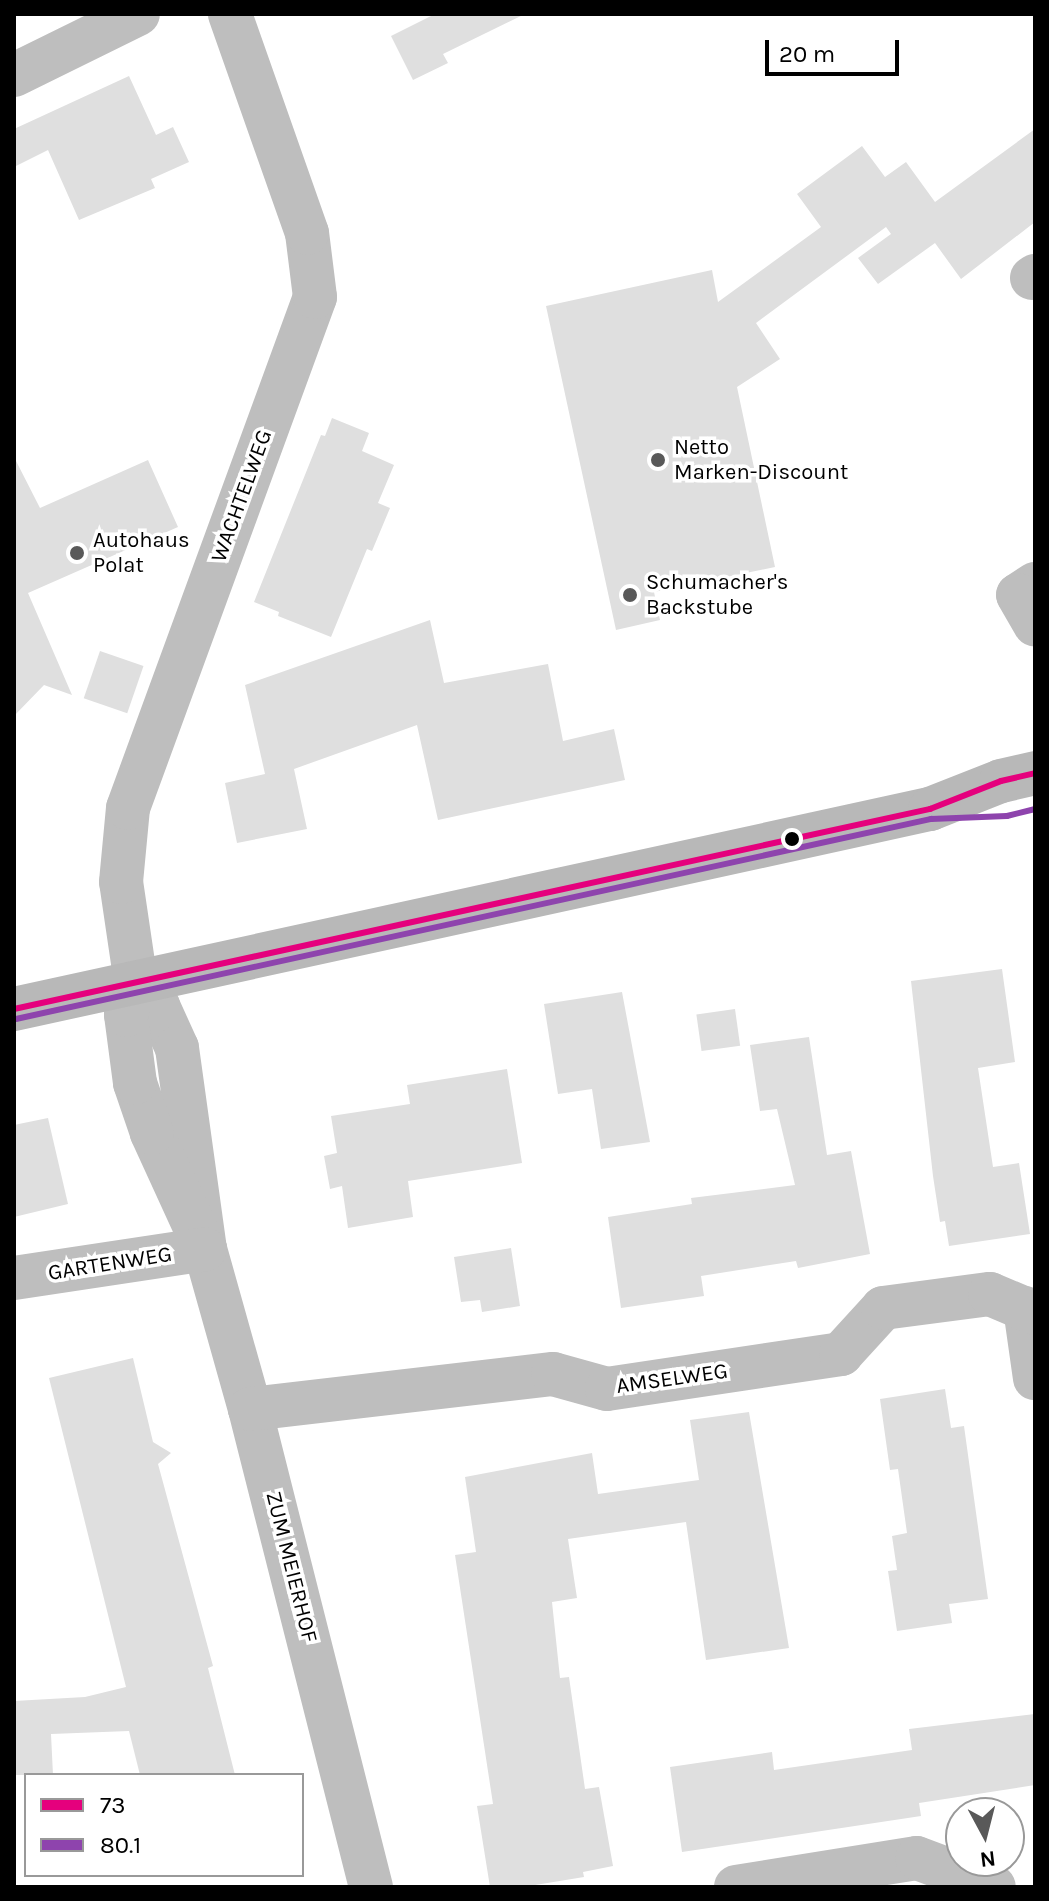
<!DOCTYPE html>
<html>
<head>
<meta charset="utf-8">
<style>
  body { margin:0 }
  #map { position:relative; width:1049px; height:1901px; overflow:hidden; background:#fff; font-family:Karla,sans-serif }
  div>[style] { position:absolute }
  .building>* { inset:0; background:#dfdfdf; transform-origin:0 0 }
  .street>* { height:44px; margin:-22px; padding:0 22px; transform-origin:22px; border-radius:22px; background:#bebebe }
  .secondary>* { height:44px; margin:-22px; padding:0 22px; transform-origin:22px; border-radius:22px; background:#b8b8b8 }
  .bus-1>* { height:6px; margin:-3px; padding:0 3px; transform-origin:3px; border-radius:3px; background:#e5007d }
  .bus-2>* { height:6px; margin:-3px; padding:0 3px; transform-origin:3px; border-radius:3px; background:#8e44ad }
  .dots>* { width:22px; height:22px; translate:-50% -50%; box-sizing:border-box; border:4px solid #fff; border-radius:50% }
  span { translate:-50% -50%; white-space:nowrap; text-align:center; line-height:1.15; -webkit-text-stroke:7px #fff; paint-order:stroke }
  .poi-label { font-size:22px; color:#000 }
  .left { translate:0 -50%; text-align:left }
  .street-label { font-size:22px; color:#000 }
  .frame { position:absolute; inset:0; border:16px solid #000; pointer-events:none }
  .legend { position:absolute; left:24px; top:1773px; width:280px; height:104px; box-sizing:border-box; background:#fff; border:2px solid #999; margin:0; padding:10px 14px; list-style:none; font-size:24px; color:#000 }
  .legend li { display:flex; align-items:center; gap:16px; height:40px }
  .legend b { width:40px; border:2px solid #999 }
  .north { position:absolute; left:945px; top:1797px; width:80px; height:80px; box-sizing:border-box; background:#fff; border:2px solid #999; border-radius:50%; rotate:173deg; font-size:22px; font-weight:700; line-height:32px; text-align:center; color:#000 }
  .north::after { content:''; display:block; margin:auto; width:28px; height:36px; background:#595959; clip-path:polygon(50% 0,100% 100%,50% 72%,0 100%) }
  .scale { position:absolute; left:765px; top:40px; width:134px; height:36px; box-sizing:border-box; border:4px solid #000; border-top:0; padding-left:10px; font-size:24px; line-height:28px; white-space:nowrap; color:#000; -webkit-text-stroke:6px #fff; paint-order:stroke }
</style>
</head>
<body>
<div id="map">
  <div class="building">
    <i style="clip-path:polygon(435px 14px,525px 14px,443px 54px,448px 63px,413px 80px,391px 36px)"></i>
    <i style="clip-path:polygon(129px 76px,156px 135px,173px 127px,189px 162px,151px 179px,155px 188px,79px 220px,48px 150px,14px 167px,14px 129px)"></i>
    <i style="clip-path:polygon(1035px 129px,1035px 222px,961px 279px,935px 243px,878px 284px,858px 258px,891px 234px,886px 227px,756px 323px,780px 359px,737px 387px,775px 567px,654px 592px,660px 620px,616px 630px,546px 306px,712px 270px,718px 302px,821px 227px,797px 194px,862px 146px,885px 177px,906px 162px,935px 202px)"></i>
    <i style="clip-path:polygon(332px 418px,369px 433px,362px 451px,394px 465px,378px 503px,390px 508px,372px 551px,367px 549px,331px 637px,278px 616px,279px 612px,254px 602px,321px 435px,325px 436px)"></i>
    <i style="clip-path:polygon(14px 457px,40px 508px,148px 460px,178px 527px,28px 593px,72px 695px,44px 685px,14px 716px)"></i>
    <i style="clip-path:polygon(430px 620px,444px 683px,548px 664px,563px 741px,614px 729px,625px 780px,438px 820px,417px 725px,294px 769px,307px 829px,237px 843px,225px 783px,265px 774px,245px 685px)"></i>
    <i style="left:100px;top:651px;width:46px;height:50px;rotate:19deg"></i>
    <i style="clip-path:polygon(1002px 969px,1015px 1062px,978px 1068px,993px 1167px,1019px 1163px,1030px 1234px,949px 1246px,945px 1221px,940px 1222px,933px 1176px,911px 981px)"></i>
    <i style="clip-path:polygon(622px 992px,650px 1142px,601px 1149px,592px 1089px,558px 1094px,544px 1004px)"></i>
    <i style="left:735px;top:1009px;width:37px;height:39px;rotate:82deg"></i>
    <i style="clip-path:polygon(809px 1037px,827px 1155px,851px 1151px,870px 1254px,798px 1268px,796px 1261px,701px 1276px,704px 1296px,621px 1308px,608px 1217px,692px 1204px,691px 1198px,795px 1185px,777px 1109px,760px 1111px,750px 1045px)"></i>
    <i style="clip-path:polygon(507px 1069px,522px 1163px,408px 1181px,413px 1217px,348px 1228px,342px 1186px,330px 1189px,324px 1156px,337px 1153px,331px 1116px,410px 1104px,407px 1085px)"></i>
    <i style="clip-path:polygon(48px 1118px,68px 1204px,14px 1217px,14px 1125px)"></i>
    <i style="clip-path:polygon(511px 1248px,520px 1306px,482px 1312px,480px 1300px,461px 1302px,454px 1257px)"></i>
    <i style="clip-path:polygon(133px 1358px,153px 1442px,171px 1453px,158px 1464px,213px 1666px,208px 1668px,235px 1775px,140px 1775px,129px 1731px,51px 1734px,53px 1775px,14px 1775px,14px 1701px,85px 1697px,126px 1687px,49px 1378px)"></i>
    <i style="clip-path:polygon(945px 1389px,951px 1428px,964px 1426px,988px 1599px,949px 1604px,952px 1623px,897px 1631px,888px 1571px,897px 1570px,892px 1536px,907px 1533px,898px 1469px,890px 1470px,880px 1399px)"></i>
    <i style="clip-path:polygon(749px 1412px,789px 1648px,706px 1660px,686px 1522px,568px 1539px,577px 1598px,552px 1602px,560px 1678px,569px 1677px,585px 1789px,599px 1787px,613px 1866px,583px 1872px,584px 1877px,523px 1887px,490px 1887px,477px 1806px,493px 1804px,455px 1555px,476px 1552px,465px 1477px,592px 1453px,598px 1494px,699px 1480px,690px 1420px)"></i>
    <i style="clip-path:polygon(1035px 1714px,1035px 1785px,919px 1803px,921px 1816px,682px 1852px,670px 1767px,772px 1752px,774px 1770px,912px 1750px,909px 1729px)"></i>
  </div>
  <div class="street">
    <i style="left:14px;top:75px;width:138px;rotate:-26.2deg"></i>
    <i style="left:1032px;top:278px;width:4px;rotate:-34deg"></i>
    <i style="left:1035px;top:584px;width:20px;rotate:147deg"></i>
    <i style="left:1018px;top:595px;width:34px;rotate:60deg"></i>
    <i style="left:136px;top:983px;width:32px;rotate:46deg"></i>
    <i style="left:158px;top:1006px;width:46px;rotate:65.7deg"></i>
    <i style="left:177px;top:1048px;width:203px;rotate:82.1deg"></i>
    <i style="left:205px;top:1249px;width:166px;rotate:74.3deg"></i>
    <i style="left:250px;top:1409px;width:493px;rotate:75.8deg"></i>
    <i style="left:205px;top:1249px;width:128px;rotate:-114.6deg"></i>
    <i style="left:152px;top:1133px;width:53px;rotate:-108.8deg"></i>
    <i style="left:135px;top:1083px;width:69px;rotate:-97.5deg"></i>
    <i style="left:126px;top:1015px;width:34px;rotate:-73deg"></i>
    <i style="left:136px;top:983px;width:102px;rotate:-98.4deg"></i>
    <i style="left:121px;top:882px;width:74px;rotate:-84.6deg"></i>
    <i style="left:128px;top:808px;width:544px;rotate:-69.9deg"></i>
    <i style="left:315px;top:297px;width:64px;rotate:-97.1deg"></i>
    <i style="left:307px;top:233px;width:232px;rotate:-109.4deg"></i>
    <i style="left:14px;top:1278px;width:193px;rotate:-8.6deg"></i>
    <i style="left:1025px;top:1308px;width:71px;rotate:81.9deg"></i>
    <i style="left:250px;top:1409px;width:305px;rotate:-6.6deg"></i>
    <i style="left:553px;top:1374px;width:56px;rotate:15.5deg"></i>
    <i style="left:607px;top:1389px;width:237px;rotate:-8.5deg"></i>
    <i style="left:841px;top:1354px;width:62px;rotate:-47.6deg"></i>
    <i style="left:883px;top:1308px;width:108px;rotate:-7.5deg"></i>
    <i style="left:990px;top:1294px;width:49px;rotate:22.9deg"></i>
    <i style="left:736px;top:1887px;width:183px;rotate:-9.1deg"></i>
    <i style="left:917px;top:1858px;width:82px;rotate:20.6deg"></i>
  </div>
  <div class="secondary">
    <i style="left:14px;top:1009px;width:938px;rotate:-12.32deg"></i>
    <i style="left:930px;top:809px;width:76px;rotate:-21.5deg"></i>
    <i style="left:1001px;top:781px;width:35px;rotate:-13deg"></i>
  </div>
  <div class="bus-1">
    <i style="left:14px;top:1009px;width:938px;rotate:-12.32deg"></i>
    <i style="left:930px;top:809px;width:76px;rotate:-21.5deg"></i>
    <i style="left:1001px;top:781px;width:35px;rotate:-13deg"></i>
  </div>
  <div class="bus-2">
    <i style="left:16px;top:1019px;width:937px;rotate:-12.33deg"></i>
    <i style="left:931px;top:819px;width:76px;rotate:-2.3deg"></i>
    <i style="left:1007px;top:816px;width:29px;rotate:-14deg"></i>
  </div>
  <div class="dots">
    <i style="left:658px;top:460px;background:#595959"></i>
    <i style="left:77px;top:553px;background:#595959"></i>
    <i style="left:630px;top:595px;background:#595959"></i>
    <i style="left:792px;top:839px;background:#000"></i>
  </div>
  <div class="poi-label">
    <span class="left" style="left:674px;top:460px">Netto<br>Marken-Discount</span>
    <span class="left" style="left:93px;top:553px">Autohaus<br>Polat</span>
    <span class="left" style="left:646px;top:595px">Schumacher's<br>Backstube</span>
  </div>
  <div class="street-label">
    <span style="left:242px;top:496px;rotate:-70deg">WACHTELWEG</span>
    <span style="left:110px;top:1264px;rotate:-9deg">GARTENWEG</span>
    <span style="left:672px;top:1379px;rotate:-8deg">AMSELWEG</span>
    <span style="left:291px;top:1567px;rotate:76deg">ZUM MEIERHOF</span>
  </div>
  <div class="frame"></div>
  <ul class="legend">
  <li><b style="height:10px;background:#e5007d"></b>73</li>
  <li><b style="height:10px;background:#8e44ad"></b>80.1</li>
  </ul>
  <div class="north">N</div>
  <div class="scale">20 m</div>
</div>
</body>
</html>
